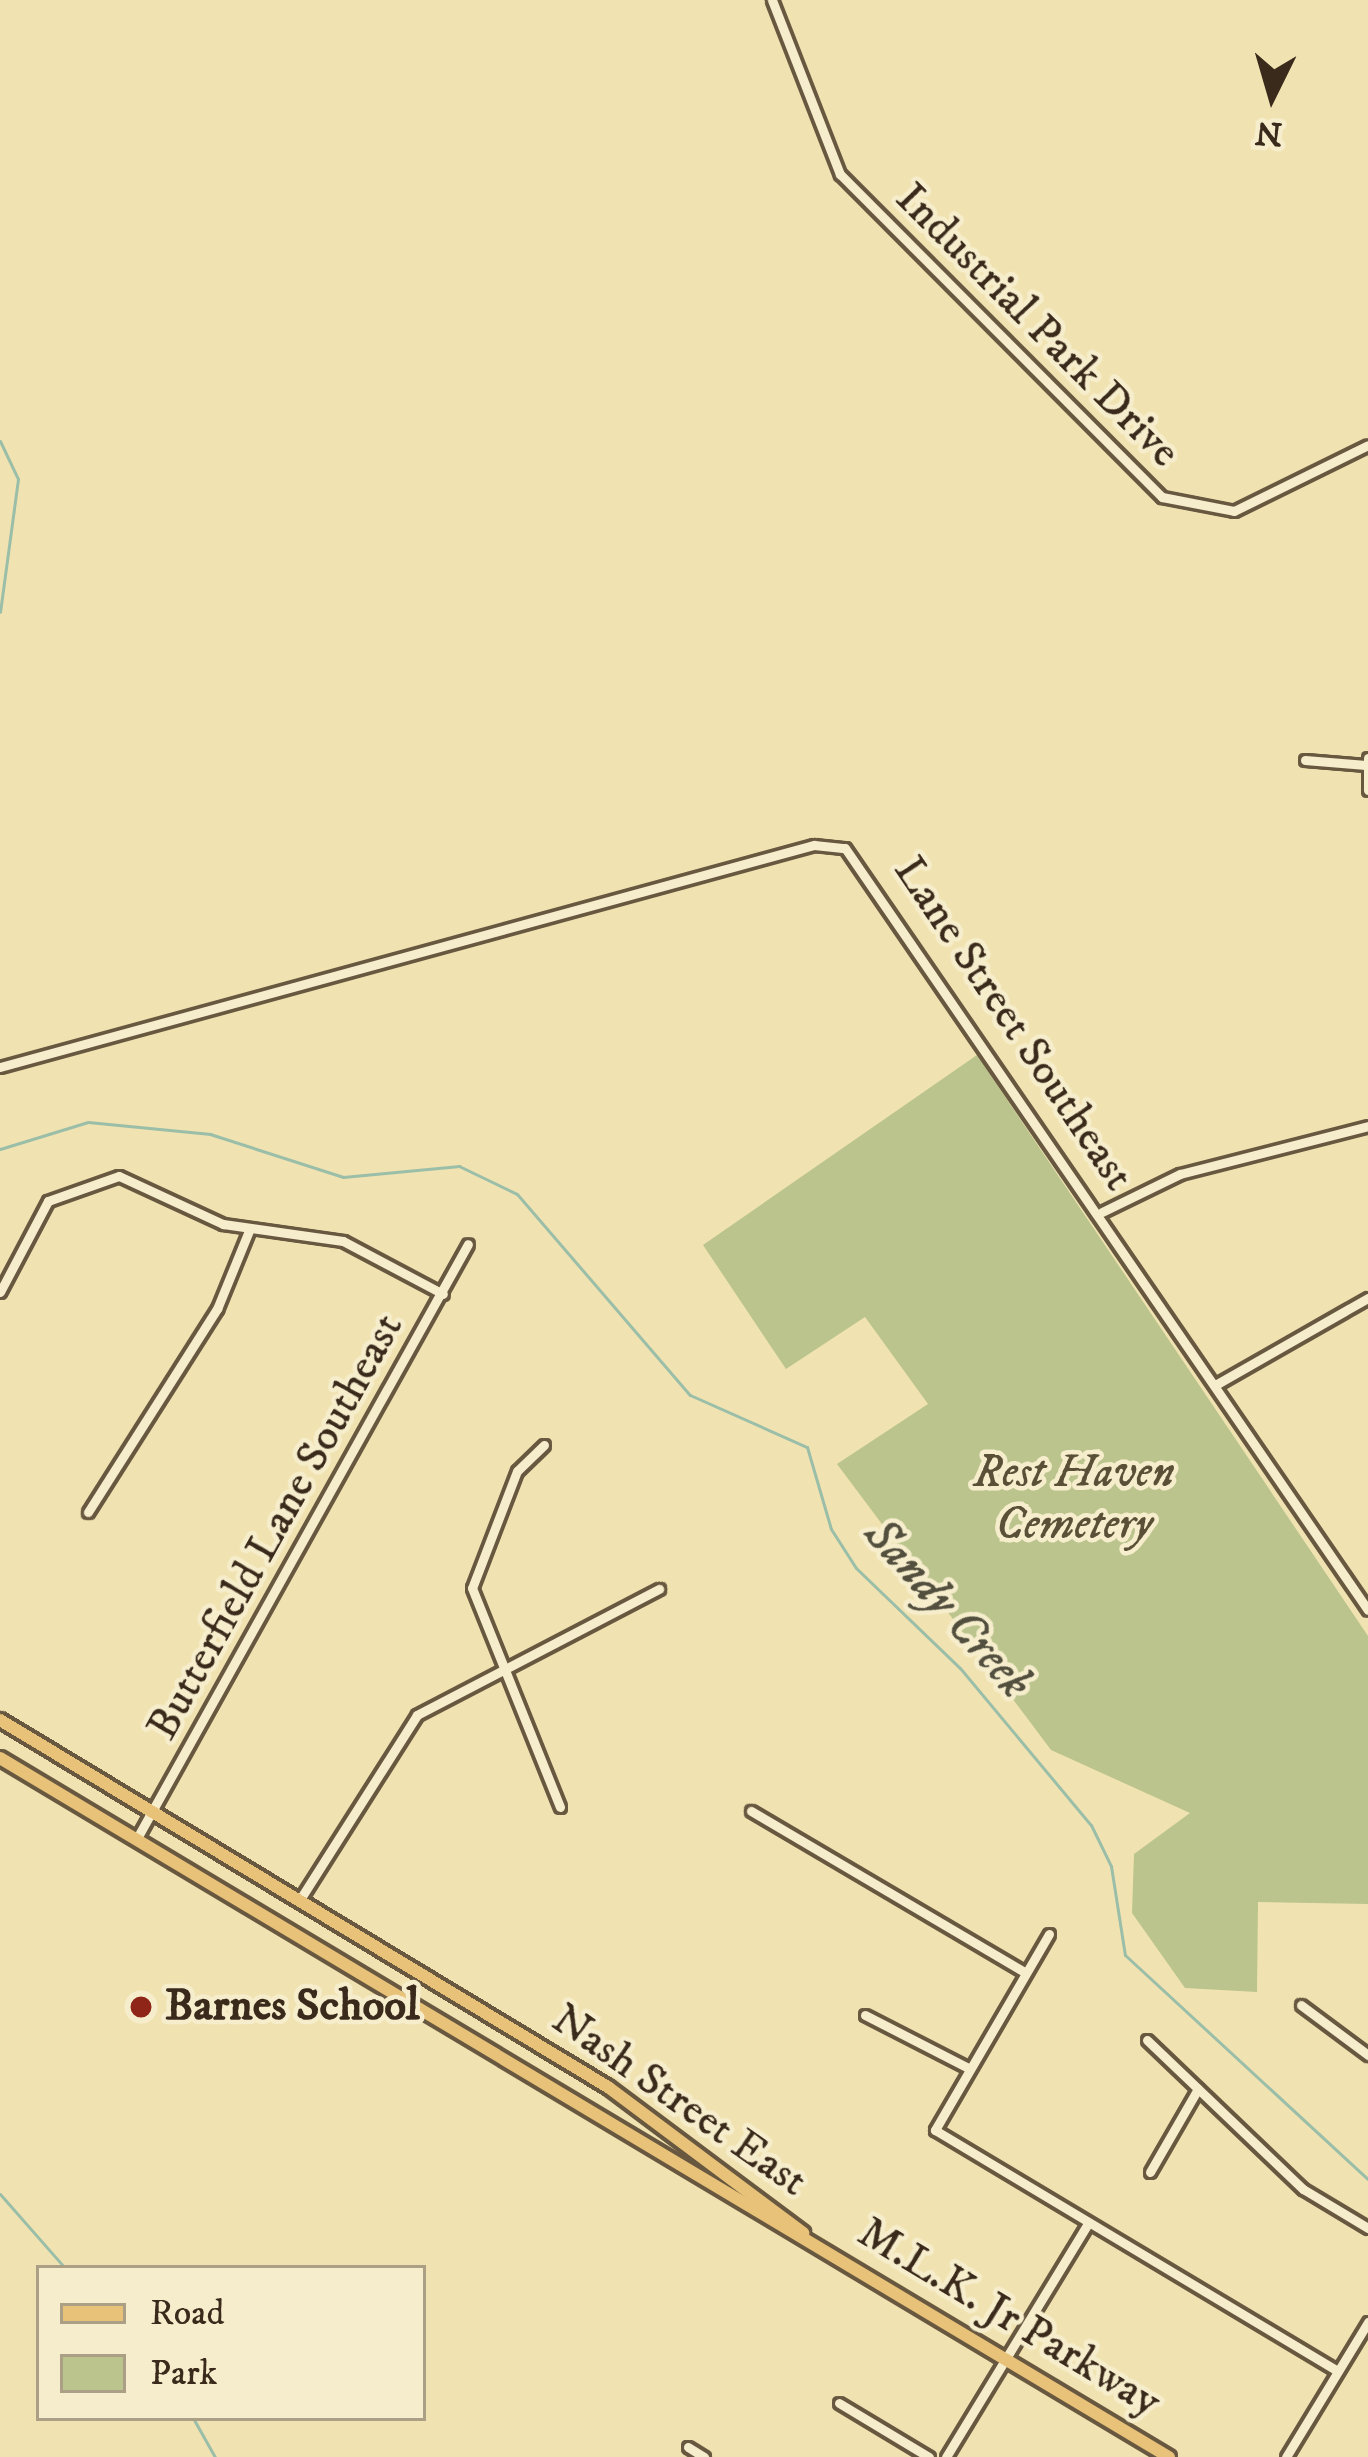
<!DOCTYPE html>
<html>
<head>
<meta charset="utf-8">
<style>
  body { margin:0 }
  #map { position:relative; width:1368px; height:2457px; overflow:hidden; background:#f1e3b1; font-family:"IM FELL DW Pica",serif }
  div>[style] { position:absolute }
  .green>* { inset:0; background:#bac48c }
  .stream>* { height:3px; margin:-1.5px; padding:0 1.5px; transform-origin:1.5px; border-radius:1.5px; background:#9bbea9 }
  .roads { filter:drop-shadow(3px 0 #685840) drop-shadow(-3px 0 #685840) drop-shadow(0 3px #685840) drop-shadow(0 -3px #685840) }
  .minor>* { height:9px; margin:-4.5px; padding:0 4.5px; transform-origin:4.5px; border-radius:4.5px; background:#f6edcc }
  .major>* { height:12px; margin:-6px; padding:0 6px; transform-origin:6px; border-radius:6px; background:#e8c278 }
  .dots>* { width:33px; height:33px; translate:-50% -50%; box-sizing:border-box; border:6px solid #f6edcc; border-radius:50% }
  span { translate:-50% -50%; white-space:nowrap; text-align:center; line-height:1.15; -webkit-text-stroke:9px #f6edcc; paint-order:stroke }
  .street-label { font-size:45px; color:#3a2a1b }
  .park-label { font-size:45px; color:#5a5037; font-style:italic }
  .poi-label { font-size:45px; color:#3a2a1b; font-weight:700 }
  .left { translate:0 -50%; text-align:left }
  .water-label { font-size:48px; color:#524f3e; font-style:italic }
  .legend { position:absolute; left:36px; top:2265px; width:390px; height:156px; box-sizing:border-box; background:#f6edcc; border:3px solid #ab9f85; margin:0; padding:15px 21px; list-style:none; font-size:36px; color:#3a2a1b }
  .legend li { display:flex; align-items:center; gap:24px; height:60px }
  .legend b { width:60px; border:3px solid #ab9f85 }
  .north { position:absolute; left:1212px; top:36px; width:120px; height:120px; -webkit-text-stroke:9px #f6edcc; paint-order:stroke; rotate:185deg; font-size:33px; font-weight:700; line-height:48px; text-align:center; color:#3a2a1b }
  .north::after { content:''; display:block; margin:auto; width:42px; height:54px; background:#3a2a1b; clip-path:polygon(50% 0,100% 100%,50% 72%,0 100%) }
</style>
</head>
<body>
<div id="map">
  <div class="green">
    <i style="clip-path:polygon(977px 1055px,1368px 1636px,1368px 1904px,1258px 1902px,1257px 1992px,1185px 1988px,1132px 1913px,1134px 1854px,1190px 1813px,1051px 1750px,837px 1464px,928px 1404px,865px 1317px,786px 1369px,703px 1245px)"></i>
  </div>
  <div class="stream">
    <i style="left:0;top:441px;width:42px;rotate:64.7deg"></i>
    <i style="left:18px;top:479px;width:134px;rotate:97.7deg"></i>
    <i style="left:0;top:1149px;width:92px;rotate:-17.1deg"></i>
    <i style="left:88px;top:1122px;width:123px;rotate:5.6deg"></i>
    <i style="left:210px;top:1134px;width:140px;rotate:17.9deg"></i>
    <i style="left:343px;top:1177px;width:117px;rotate:-5.4deg"></i>
    <i style="left:459px;top:1166px;width:64px;rotate:25.8deg"></i>
    <i style="left:517px;top:1194px;width:265px;rotate:49.3deg"></i>
    <i style="left:690px;top:1395px;width:128px;rotate:24deg"></i>
    <i style="left:807px;top:1447px;width:85px;rotate:73.7deg"></i>
    <i style="left:831px;top:1529px;width:46px;rotate:57.3deg"></i>
    <i style="left:856px;top:1568px;width:144px;rotate:43.9deg"></i>
    <i style="left:960px;top:1668px;width:204px;rotate:50.2deg"></i>
    <i style="left:1091px;top:1825px;width:46px;rotate:64deg"></i>
    <i style="left:1111px;top:1866px;width:90px;rotate:81.1deg"></i>
    <i style="left:1125px;top:1955px;width:330px;rotate:42.7deg"></i>
    <i style="left:0;top:2194px;width:98px;rotate:48.7deg"></i>
    <i style="left:193px;top:2418px;width:45px;rotate:60.6deg"></i>
  </div>
  <div class="roads">
    <div class="minor">
      <i style="left:772px;top:0;width:187px;rotate:68.7deg"></i>
      <i style="left:840px;top:174px;width:456px;rotate:45.1deg"></i>
      <i style="left:1162px;top:497px;width:73px;rotate:11deg"></i>
      <i style="left:1234px;top:511px;width:149px;rotate:-26.2deg"></i>
      <i style="left:1368px;top:758px;width:32px;rotate:90deg"></i>
      <i style="left:1305px;top:760px;width:61px;rotate:4.7deg"></i>
      <i style="left:0;top:1067px;width:844px;rotate:-15.26deg"></i>
      <i style="left:814px;top:845px;width:31px;rotate:6deg"></i>
      <i style="left:845px;top:848px;width:924px;rotate:55.54deg"></i>
      <i style="left:1102px;top:1212px;width:87px;rotate:-26deg"></i>
      <i style="left:1180px;top:1174px;width:194px;rotate:-14.3deg"></i>
      <i style="left:0;top:1292px;width:103px;rotate:-62.2deg"></i>
      <i style="left:48px;top:1201px;width:75px;rotate:-19.4deg"></i>
      <i style="left:119px;top:1176px;width:115px;rotate:24.8deg"></i>
      <i style="left:223px;top:1224px;width:121px;rotate:8.1deg"></i>
      <i style="left:343px;top:1241px;width:113px;rotate:27.9deg"></i>
      <i style="left:1217px;top:1384px;width:174px;rotate:-29.7deg"></i>
      <i style="left:544px;top:1445px;width:37px;rotate:136deg"></i>
      <i style="left:517px;top:1471px;width:125px;rotate:111deg"></i>
      <i style="left:472px;top:1588px;width:236px;rotate:68.1deg"></i>
      <i style="left:88px;top:1512px;width:241px;rotate:-57.6deg"></i>
      <i style="left:217px;top:1309px;width:87px;rotate:-67.8deg"></i>
      <i style="left:751px;top:1811px;width:317px;rotate:30.5deg"></i>
      <i style="left:136px;top:1840px;width:682px;rotate:-60.88deg"></i>
      <i style="left:299px;top:1901px;width:220px;rotate:-57.6deg"></i>
      <i style="left:417px;top:1715px;width:273px;rotate:-27.5deg"></i>
      <i style="left:1049px;top:1934px;width:227px;rotate:120.2deg"></i>
      <i style="left:935px;top:2130px;width:469px;rotate:30.9deg"></i>
      <i style="left:1301px;top:2005px;width:84px;rotate:36.7deg"></i>
      <i style="left:865px;top:2015px;width:114px;rotate:27.2deg"></i>
      <i style="left:1147px;top:2040px;width:216px;rotate:43.7deg"></i>
      <i style="left:1303px;top:2189px;width:76px;rotate:31deg"></i>
      <i style="left:1150px;top:2172px;width:96px;rotate:-60deg"></i>
      <i style="left:839px;top:2403px;width:105px;rotate:31deg"></i>
      <i style="left:688px;top:2447px;width:19px;rotate:32deg"></i>
      <i style="left:946px;top:2457px;width:274px;rotate:-58.7deg"></i>
      <i style="left:1286px;top:2457px;width:158px;rotate:-58.7deg"></i>
    </div>
    <div class="major">
      <i style="left:0;top:1720px;width:710px;rotate:31.12deg"></i>
      <i style="left:608px;top:2087px;width:244px;rotate:36.8deg"></i>
      <i style="left:0;top:1758px;width:1362px;rotate:30.88deg"></i>
    </div>
  </div>
  <div class="dots">
    <i style="left:141px;top:2007px;background:#8f2418"></i>
  </div>
  <div class="street-label">
    <span style="left:1037px;top:326px;rotate:45deg">Industrial Park Drive</span>
    <span style="left:1013px;top:1024px;rotate:56deg">Lane Street Southeast</span>
    <span style="left:276px;top:1527px;rotate:-61deg">Butterfield Lane Southeast</span>
    <span style="left:679px;top:2101px;rotate:35deg">Nash Street East</span>
    <span style="left:1009px;top:2318px;rotate:31deg">M.L.K. Jr Parkway</span>
  </div>
  <div class="park-label">
    <span style="left:1074px;top:1500px">Rest Haven<br>Cemetery</span>
  </div>
  <div class="poi-label">
    <span class="left" style="left:165px;top:2007px">Barnes School</span>
  </div>
  <div class="water-label">
    <span style="left:947px;top:1609px;rotate:48deg">Sandy Creek</span>
  </div>
  <ul class="legend">
  <li><b style="height:15px;background:#e8c278"></b>Road</li>
  <li><b style="height:33px;background:#bac48c"></b>Park</li>
  </ul>
  <div class="north">N</div>
</div>
</body>
</html>
